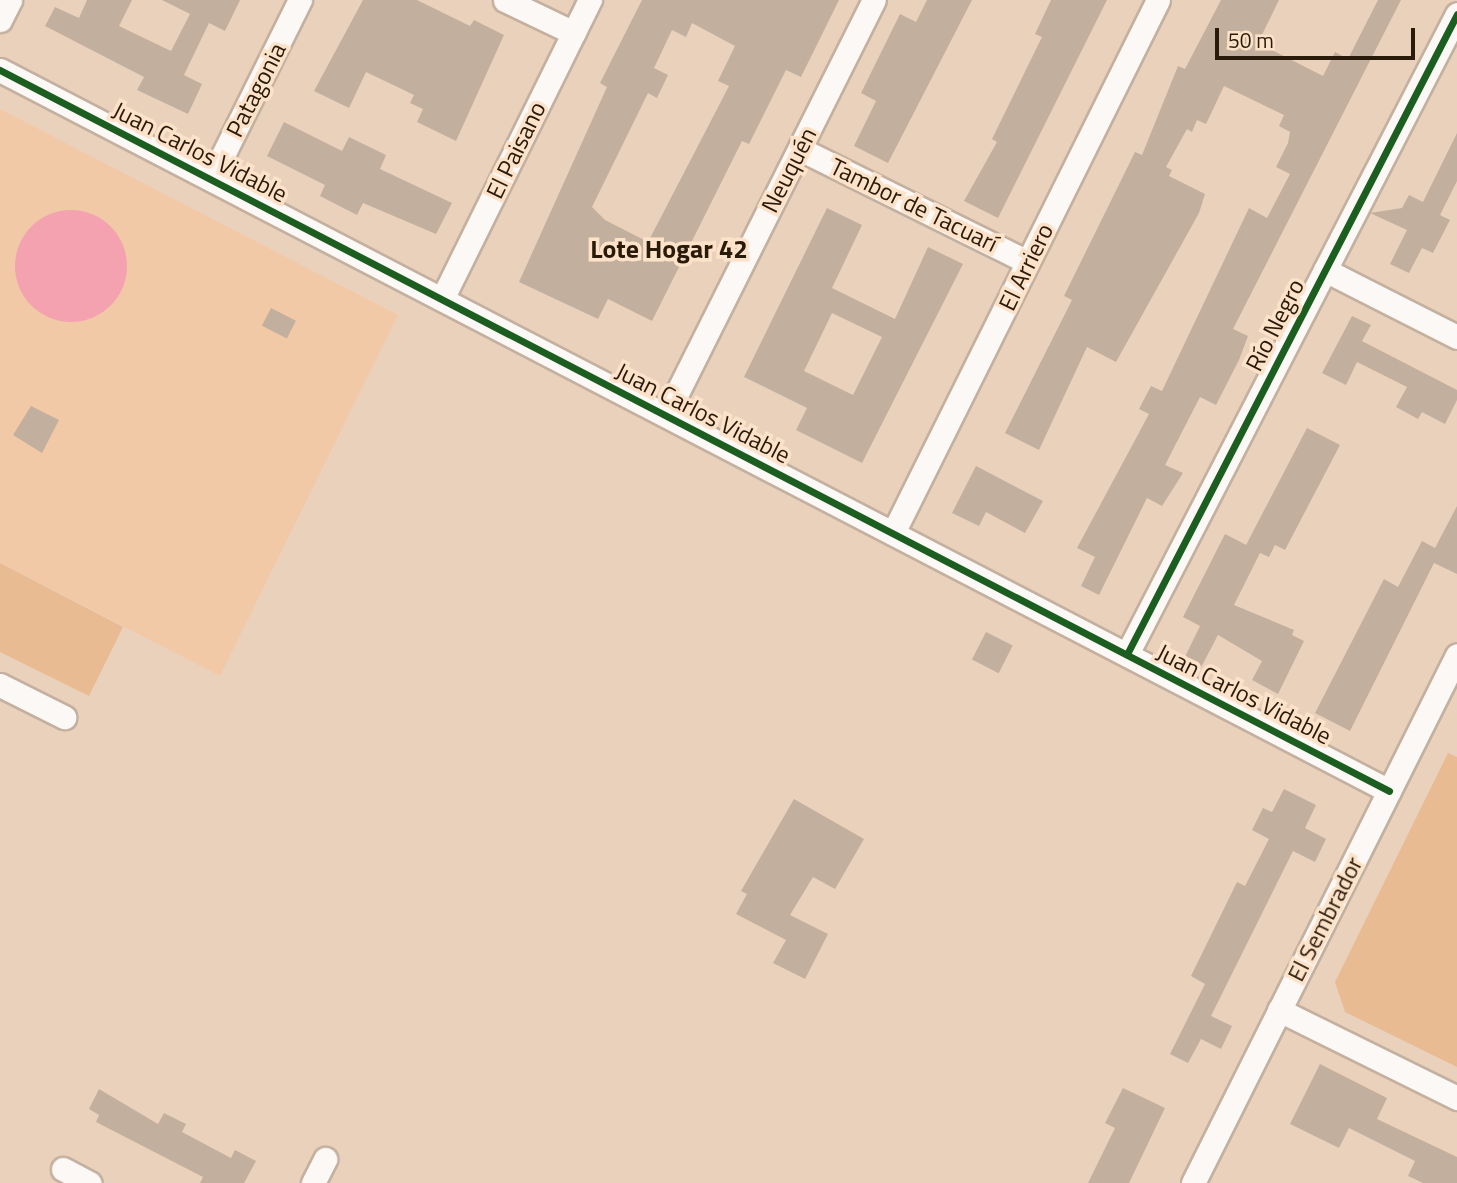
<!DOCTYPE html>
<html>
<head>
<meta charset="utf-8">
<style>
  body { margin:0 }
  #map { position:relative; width:1457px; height:1183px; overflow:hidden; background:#ead1bc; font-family:"Titillium Web",sans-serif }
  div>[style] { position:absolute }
  .built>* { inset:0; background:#f1c9a7 }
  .green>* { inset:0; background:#e8bb92 }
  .water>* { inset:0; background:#f4a1b0 }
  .round { border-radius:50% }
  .building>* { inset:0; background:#c3af9e; transform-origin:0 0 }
  .roads { filter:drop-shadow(2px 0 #c3b09f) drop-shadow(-2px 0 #c3b09f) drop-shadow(0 2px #c3b09f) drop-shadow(0 -2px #c3b09f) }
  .minor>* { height:23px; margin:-11.5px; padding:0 11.5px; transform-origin:11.5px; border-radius:11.5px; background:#fcf8f5 }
  .cycleway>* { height:7px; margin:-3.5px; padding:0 3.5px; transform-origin:3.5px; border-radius:3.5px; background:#1b5e20 }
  span { translate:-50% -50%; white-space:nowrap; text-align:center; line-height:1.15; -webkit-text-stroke:7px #fde2ca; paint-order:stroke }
  .street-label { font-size:24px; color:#2a1a0a }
  .neighbourhood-label { font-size:26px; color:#2a1a0a; font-weight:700 }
  .scale { position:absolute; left:1215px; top:28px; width:200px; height:32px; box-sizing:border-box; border:4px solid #2a1a0a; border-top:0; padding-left:9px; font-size:21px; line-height:24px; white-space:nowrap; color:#2a1a0a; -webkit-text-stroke:5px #fde2ca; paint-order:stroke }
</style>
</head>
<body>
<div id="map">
  <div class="built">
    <i style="clip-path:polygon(0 109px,398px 315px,220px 676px,0 563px)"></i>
  </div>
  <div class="green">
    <i style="clip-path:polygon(0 563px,123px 627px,89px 696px,0 652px)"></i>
    <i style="clip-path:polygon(1448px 753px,1457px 757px,1457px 1067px,1345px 1012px,1335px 982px)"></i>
  </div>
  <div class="water">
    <i class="round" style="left:15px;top:210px;width:112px;height:112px"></i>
  </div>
  <div class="building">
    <i style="clip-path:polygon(87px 0,132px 0,119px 26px,171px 51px,190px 14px,162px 0,240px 0,225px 31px,209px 23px,184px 75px,202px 84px,188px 114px,137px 90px,144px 77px,45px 26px,55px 7px,79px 18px)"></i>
    <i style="clip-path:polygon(363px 0,417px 0,470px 26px,474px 20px,504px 35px,456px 141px,417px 122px,423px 109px,410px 103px,414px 95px,366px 72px,349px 108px,314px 91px)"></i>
    <i style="clip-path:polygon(evenodd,642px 0,839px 0,801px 77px,786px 70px,749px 144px,742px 141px,652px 321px,608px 299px,598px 319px,519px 282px,607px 87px,600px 83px,642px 0,692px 23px,735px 46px,718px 81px,729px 86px,648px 242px,605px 220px,592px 207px,648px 93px,657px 98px,668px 75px,654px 68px,672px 30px,686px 37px,692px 23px)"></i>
    <i style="clip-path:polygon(927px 0,972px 0,888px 163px,854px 146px,876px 101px,861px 93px,900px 14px,916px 22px)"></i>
    <i style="clip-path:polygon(1051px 0,1107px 0,998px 218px,964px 201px,997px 142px,992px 139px,1042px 37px,1035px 34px)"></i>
    <i style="clip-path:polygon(1221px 0,1279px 0,1258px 43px,1323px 76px,1335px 52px,1348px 59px,1378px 0,1401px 0,1233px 329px,1248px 336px,1239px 360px,1216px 405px,1200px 397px,1165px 465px,1183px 473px,1162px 506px,1147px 498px,1099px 595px,1081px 586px,1095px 557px,1077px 548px,1149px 414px,1139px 409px,1151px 386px,1162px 391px,1249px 208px,1267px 218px,1290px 174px,1276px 167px,1288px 143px,1290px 132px,1279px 126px,1284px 115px,1224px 86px,1206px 124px,1197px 120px,1192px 132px,1187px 129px,1166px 167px,1172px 170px,1169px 176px,1205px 194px,1199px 213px,1116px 362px,1087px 347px,1039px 450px,1005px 433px,1072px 300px,1064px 296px,1135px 152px,1142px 155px,1178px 66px,1185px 69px)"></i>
    <i style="clip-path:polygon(284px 122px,342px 151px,349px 137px,386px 155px,380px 169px,452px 203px,436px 234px,363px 203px,357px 215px,320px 196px,325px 185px,267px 156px)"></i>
    <i style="clip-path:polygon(1457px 133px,1457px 181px,1440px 215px,1450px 220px,1433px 253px,1422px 248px,1409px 273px,1390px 264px,1407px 230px,1370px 213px,1402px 208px,1409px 195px,1423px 202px)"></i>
    <i style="clip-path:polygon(evenodd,827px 208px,862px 225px,832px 288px,895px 319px,928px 247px,963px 264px,862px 463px,796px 430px,807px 408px,744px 377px,827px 208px,832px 313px,882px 337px,853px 395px,804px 371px,832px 313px)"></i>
    <i style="left:271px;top:308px;width:28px;height:20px;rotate:27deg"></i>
    <i style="clip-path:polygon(1352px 316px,1371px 325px,1362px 341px,1457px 390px,1457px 400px,1445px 424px,1422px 412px,1418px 419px,1396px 407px,1407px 387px,1357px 362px,1346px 385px,1322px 373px)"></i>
    <i style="clip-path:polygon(31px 406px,59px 420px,42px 453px,13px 435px)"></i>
    <i style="clip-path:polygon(1307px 428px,1340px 445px,1285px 550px,1275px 545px,1269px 557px,1260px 553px,1234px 605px,1294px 630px,1292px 635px,1304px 641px,1278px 694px,1252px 680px,1262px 661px,1218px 635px,1197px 675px,1180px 667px,1200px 626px,1183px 617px,1225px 534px,1256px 550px,1246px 545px)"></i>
    <i style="clip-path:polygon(976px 466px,1043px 501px,1025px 533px,986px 512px,979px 526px,952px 513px)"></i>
    <i style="clip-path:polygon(1457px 506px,1457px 574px,1434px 563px,1350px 731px,1315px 713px,1384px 579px,1398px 587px,1422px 541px,1435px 548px)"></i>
    <i style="left:986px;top:632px;width:30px;height:31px;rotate:27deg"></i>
    <i style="clip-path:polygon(1284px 789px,1316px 805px,1305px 828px,1326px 839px,1315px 862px,1293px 851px,1211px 1016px,1232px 1026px,1221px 1049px,1201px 1039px,1188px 1063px,1170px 1054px,1205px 984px,1191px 976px,1237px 882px,1245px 886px,1269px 839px,1252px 830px,1263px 808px,1272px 812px)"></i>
    <i style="clip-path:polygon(794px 799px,864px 839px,835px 889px,813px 877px,790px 915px,828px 934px,805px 979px,773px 963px,786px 940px,736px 914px,747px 894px,741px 891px)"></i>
    <i style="clip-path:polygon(1320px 1064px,1387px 1098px,1377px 1119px,1457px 1157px,1457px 1183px,1423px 1183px,1408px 1176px,1415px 1161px,1349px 1128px,1339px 1148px,1290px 1124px)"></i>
    <i style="clip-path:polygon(1123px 1088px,1165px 1108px,1129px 1183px,1088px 1183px,1115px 1128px,1105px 1123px)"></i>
    <i style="clip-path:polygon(99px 1089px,158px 1124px,164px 1113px,186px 1124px,182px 1132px,231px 1158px,235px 1150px,256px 1161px,244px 1183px,200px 1183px,203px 1177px,96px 1122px,99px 1115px,89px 1109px)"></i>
  </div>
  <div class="roads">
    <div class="minor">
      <i style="left:505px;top:0;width:76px;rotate:25.6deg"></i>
      <i style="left:0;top:20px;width:22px;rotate:-63deg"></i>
      <i style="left:0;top:70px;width:1565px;rotate:27.43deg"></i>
      <i style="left:800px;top:149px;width:254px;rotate:26.4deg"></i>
      <i style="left:211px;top:179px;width:200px;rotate:-63.6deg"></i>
      <i style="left:1325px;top:270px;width:148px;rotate:26.9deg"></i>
      <i style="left:442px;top:299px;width:334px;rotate:-63.7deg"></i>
      <i style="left:666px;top:415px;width:464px;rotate:-63.4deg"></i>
      <i style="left:893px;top:533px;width:595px;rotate:-63.56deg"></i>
      <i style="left:1127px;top:654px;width:720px;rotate:-62.72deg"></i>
      <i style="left:0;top:685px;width:72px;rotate:26.6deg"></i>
      <i style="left:1279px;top:1010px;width:199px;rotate:26.3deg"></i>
      <i style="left:63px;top:1169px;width:30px;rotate:28deg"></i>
      <i style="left:313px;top:1183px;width:27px;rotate:-63deg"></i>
      <i style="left:1193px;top:1183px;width:590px;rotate:-63.43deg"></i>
    </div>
  </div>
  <div class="cycleway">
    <i style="left:0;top:70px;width:1565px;rotate:27.43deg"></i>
    <i style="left:1127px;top:654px;width:720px;rotate:-62.72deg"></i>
  </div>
  <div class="street-label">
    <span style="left:256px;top:90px;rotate:-63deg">Patagonia</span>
    <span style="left:516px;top:150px;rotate:-64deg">El Paisano</span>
    <span style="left:200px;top:152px;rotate:27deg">Juan Carlos Vidable</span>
    <span style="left:789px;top:170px;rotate:-63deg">Neuquén</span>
    <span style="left:914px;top:205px;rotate:26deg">Tambor de Tacuarí</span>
    <span style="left:1026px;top:267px;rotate:-64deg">El Arriero</span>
    <span style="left:1275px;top:325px;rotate:-63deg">Río Negro</span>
    <span style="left:703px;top:413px;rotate:27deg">Juan Carlos Vidable</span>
    <span style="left:1244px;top:694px;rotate:27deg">Juan Carlos Vidable</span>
    <span style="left:1325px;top:919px;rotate:-63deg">El Sembrador</span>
  </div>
  <div class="neighbourhood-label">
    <span style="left:669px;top:249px">Lote Hogar 42</span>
  </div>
  <div class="scale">50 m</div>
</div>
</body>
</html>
